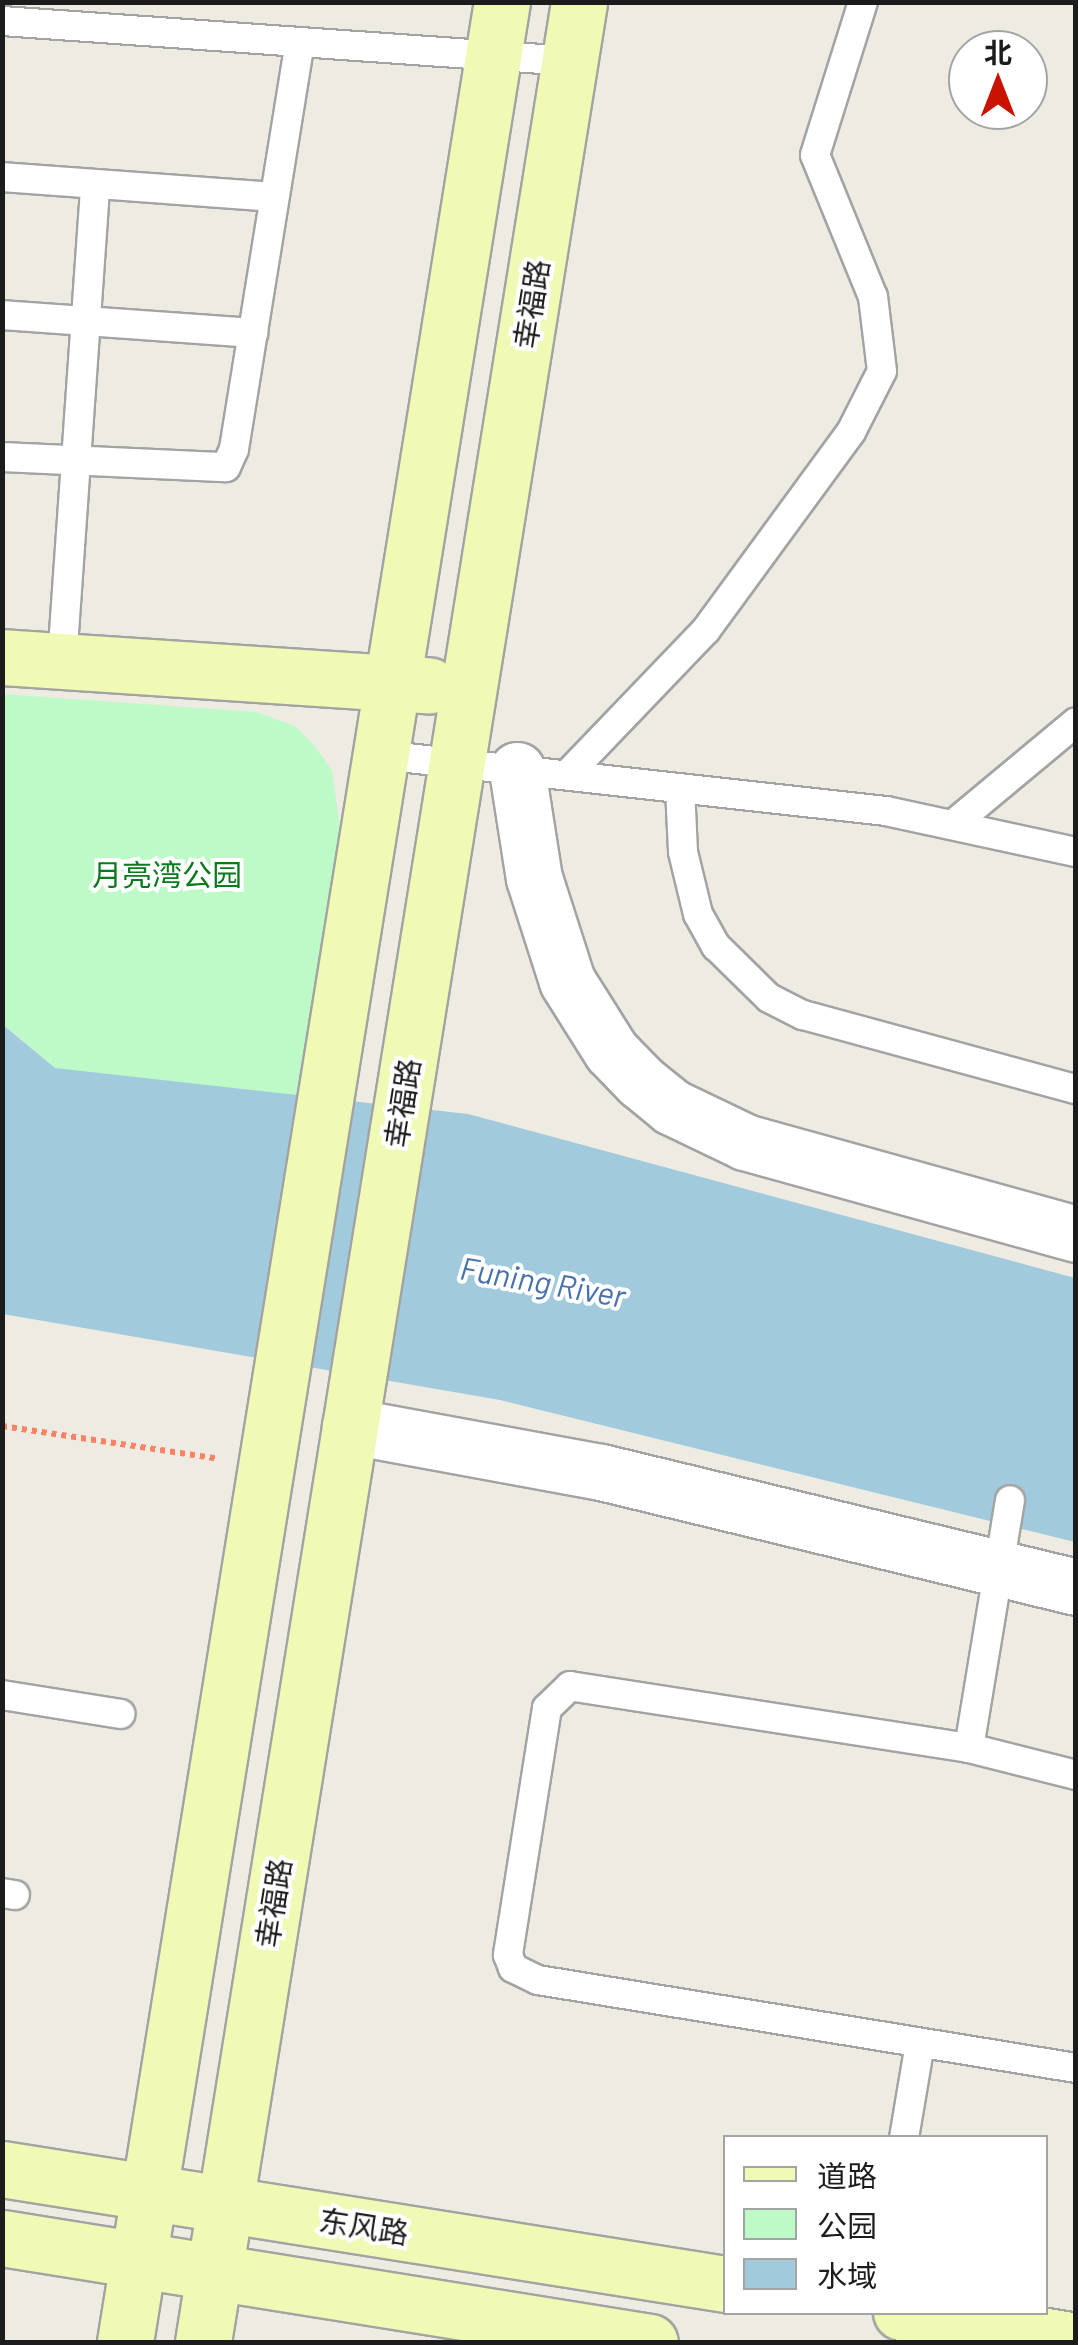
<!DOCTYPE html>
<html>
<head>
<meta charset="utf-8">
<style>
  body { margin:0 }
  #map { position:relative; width:1078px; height:2345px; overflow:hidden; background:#eeebe2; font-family:Barlow,"Noto Sans SC",sans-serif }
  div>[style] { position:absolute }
  .park>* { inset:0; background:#bdfac7 }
  .water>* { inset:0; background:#a1cadd }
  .path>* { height:6px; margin-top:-3px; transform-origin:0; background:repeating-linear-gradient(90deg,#fc8265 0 5px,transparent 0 10px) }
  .roads { filter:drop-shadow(2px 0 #a3a3a3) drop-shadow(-2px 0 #a3a3a3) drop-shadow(0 2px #a3a3a3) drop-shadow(0 -2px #a3a3a3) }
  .lane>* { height:28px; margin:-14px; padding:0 14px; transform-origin:14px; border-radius:14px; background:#fff }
  .street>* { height:55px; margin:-27.5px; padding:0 27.5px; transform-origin:27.5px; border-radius:27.5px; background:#fff }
  .secondary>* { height:55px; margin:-27.5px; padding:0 27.5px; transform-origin:27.5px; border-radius:27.5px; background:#f0fab4 }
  span { translate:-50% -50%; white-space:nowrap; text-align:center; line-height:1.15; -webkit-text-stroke:8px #fff; paint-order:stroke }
  .street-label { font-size:30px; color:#1c1c1c }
  .park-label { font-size:30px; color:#0a7b1d }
  .water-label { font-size:32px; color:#4871ad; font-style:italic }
  .frame { position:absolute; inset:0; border:5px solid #1c1c1c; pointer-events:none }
  .legend { position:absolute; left:723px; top:2135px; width:325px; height:180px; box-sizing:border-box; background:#fff; border:2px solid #a4a4a4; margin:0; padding:12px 18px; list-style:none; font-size:30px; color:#1c1c1c }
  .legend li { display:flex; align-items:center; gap:20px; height:50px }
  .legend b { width:50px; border:2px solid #a4a4a4 }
  .north { position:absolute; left:948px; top:30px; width:100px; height:100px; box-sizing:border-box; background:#fff; border:2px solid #a4a4a4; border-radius:50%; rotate:0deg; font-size:28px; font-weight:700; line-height:40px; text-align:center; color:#1c1c1c }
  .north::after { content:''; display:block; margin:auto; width:35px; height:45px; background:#c91200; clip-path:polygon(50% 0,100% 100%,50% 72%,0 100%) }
</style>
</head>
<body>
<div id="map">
  <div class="park">
    <i style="clip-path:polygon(2px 694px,256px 712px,295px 726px,315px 746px,332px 771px,341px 835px,298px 1101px,55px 1068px,3px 1024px)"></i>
  </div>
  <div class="water">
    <i style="clip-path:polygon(2px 1024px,55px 1068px,468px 1114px,1075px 1278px,1075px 1542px,500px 1400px,3px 1314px)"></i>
  </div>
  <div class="path">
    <i style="left:2px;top:1426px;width:219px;rotate:8.6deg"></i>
  </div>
  <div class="roads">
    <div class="lane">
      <i style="left:2px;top:21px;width:569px;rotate:4.03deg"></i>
      <i style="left:2px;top:177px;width:273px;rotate:4.2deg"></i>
      <i style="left:2px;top:315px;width:252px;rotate:4.1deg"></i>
      <i style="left:2px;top:457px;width:224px;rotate:2.6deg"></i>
      <i style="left:226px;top:467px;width:20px;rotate:-66deg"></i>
      <i style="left:234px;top:449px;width:412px;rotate:-80.8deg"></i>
      <i style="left:62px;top:661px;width:478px;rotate:-86deg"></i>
      <i style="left:381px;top:755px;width:508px;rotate:6.33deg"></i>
      <i style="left:886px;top:811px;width:194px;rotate:12.2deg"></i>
      <i style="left:567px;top:775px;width:201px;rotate:-46.2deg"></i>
      <i style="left:706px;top:630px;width:245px;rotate:-53.8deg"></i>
      <i style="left:851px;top:432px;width:68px;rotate:-63.1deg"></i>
      <i style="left:882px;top:371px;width:75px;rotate:-96.9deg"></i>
      <i style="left:873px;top:297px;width:153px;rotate:-112.2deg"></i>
      <i style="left:815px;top:155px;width:160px;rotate:-72.6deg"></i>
      <i style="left:680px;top:788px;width:64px;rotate:87.3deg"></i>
      <i style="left:683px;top:852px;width:64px;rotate:76.4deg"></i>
      <i style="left:698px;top:914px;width:37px;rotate:61deg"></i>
      <i style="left:716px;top:946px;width:74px;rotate:44.5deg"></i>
      <i style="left:769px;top:998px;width:38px;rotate:27deg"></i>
      <i style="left:803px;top:1015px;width:283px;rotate:15.2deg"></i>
      <i style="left:956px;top:822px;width:156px;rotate:-39.8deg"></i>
      <i style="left:2px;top:1695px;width:120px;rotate:9.1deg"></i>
      <i style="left:969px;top:1748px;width:251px;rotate:-80.6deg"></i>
      <i style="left:1076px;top:1775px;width:110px;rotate:-165.8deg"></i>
      <i style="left:969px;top:1748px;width:404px;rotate:-171.2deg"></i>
      <i style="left:570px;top:1686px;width:32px;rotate:136deg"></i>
      <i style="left:547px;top:1708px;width:250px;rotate:99deg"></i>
      <i style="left:508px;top:1955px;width:14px;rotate:69deg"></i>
      <i style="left:513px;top:1968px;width:28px;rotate:26deg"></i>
      <i style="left:538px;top:1980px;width:545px;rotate:9.29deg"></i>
      <i style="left:2px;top:1893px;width:13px;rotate:9deg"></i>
      <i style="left:904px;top:2138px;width:96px;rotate:-80.4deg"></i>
    </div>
    <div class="street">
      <i style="left:517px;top:770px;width:109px;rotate:81.1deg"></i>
      <i style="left:534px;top:878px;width:108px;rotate:72.2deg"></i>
      <i style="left:567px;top:981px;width:83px;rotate:57.8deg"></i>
      <i style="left:611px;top:1051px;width:42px;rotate:46deg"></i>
      <i style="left:640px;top:1081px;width:41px;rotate:39.1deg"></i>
      <i style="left:672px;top:1107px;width:81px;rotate:25.6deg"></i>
      <i style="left:745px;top:1142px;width:344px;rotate:15.5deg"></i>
      <i style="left:350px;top:1426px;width:255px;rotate:10.4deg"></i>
      <i style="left:601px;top:1472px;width:489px;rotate:13.6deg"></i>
    </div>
    <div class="secondary">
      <i style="left:2px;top:657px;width:428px;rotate:3.8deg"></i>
      <i style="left:2px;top:2169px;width:733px;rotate:9.03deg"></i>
      <i style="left:2px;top:2238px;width:656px;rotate:9.12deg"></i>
      <i style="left:901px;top:2312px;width:177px;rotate:9.4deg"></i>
      <i style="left:125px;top:2342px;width:2370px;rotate:-80.85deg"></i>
      <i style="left:203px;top:2342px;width:2370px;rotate:-80.87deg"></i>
    </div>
  </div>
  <div class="street-label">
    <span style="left:531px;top:304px;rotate:-81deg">幸福路</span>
    <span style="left:402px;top:1103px;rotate:-81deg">幸福路</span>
    <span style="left:273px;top:1903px;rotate:-81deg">幸福路</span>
    <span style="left:364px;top:2226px;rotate:9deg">东风路</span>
  </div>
  <div class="park-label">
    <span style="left:167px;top:874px">月亮湾公园</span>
  </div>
  <div class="water-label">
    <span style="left:543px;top:1281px;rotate:10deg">Funing River</span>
  </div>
  <div class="frame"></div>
  <ul class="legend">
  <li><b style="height:12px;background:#f0fab4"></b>道路</li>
  <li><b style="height:28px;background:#bdfac7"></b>公园</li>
  <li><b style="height:28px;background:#a1cadd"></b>水域</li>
  </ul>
  <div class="north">北</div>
</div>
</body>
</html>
